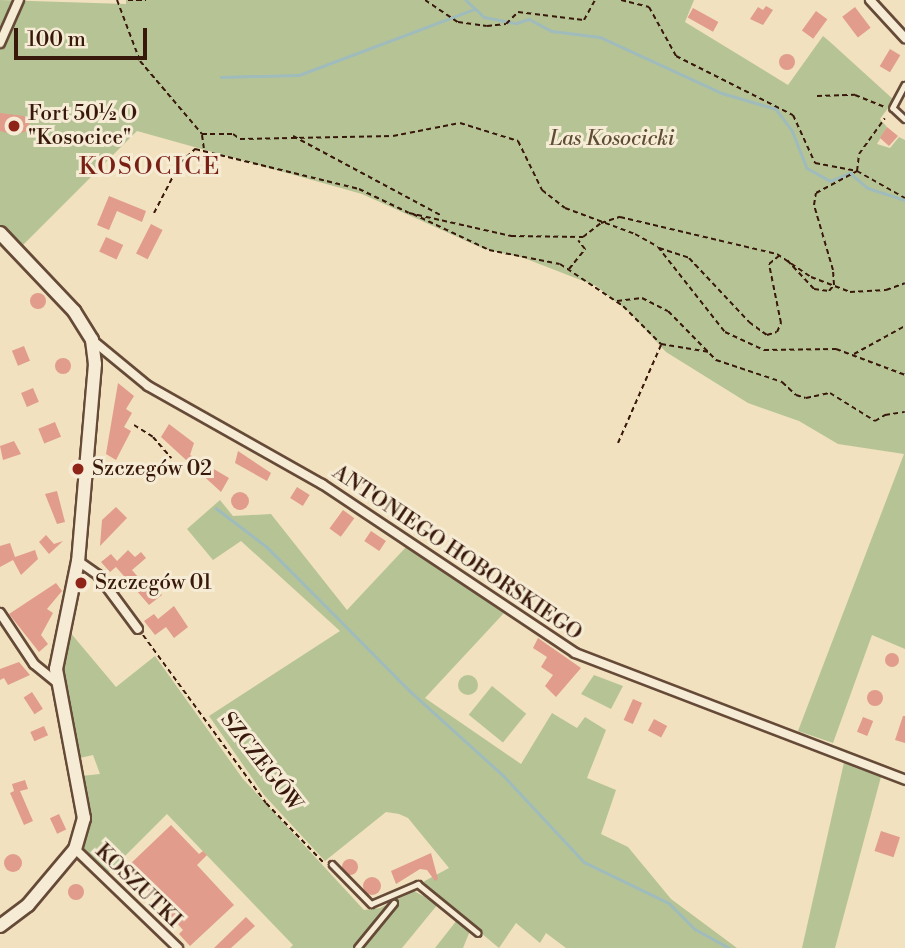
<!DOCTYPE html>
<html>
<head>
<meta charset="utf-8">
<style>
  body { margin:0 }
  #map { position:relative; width:905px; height:948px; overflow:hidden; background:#f1e1be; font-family:"Libre Bodoni",serif }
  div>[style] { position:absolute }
  .green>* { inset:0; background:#b6c495; transform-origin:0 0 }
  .round { border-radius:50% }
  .stream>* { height:2.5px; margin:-1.25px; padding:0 1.25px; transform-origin:1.25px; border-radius:1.25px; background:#9fbbbc }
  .building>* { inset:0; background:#e19c8b; transform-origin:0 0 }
  .path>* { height:2px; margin-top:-1px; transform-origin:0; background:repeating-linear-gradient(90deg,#38180b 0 5px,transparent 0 8.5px) }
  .roads { filter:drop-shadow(2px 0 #664a38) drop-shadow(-2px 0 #664a38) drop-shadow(0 2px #664a38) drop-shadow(0 -2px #664a38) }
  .lane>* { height:4.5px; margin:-2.25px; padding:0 2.25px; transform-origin:2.25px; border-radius:2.25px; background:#f6ecd5 }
  .street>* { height:8px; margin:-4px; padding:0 4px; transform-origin:4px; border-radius:4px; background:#f6ecd5 }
  .secondary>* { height:12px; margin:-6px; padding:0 6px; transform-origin:6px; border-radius:6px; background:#f6ecd5 }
  .dots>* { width:19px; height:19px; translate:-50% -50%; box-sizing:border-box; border:4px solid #f6ecd5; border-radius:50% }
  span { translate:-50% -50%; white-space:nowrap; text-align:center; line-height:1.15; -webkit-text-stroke:6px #f6ecd5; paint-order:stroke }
  .poi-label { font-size:21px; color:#38180b }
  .left { translate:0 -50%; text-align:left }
  .park-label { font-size:21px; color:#5e4c34; font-style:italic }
  .street-label { font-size:21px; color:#38180b }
  .quarter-label { font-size:24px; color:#7a1f14; letter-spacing:2px }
  .scale { position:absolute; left:14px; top:28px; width:133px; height:32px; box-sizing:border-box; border:4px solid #38180b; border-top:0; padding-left:9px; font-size:21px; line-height:24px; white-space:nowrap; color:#38180b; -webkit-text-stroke:5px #f6ecd5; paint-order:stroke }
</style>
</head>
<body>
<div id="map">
  <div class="green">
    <i style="clip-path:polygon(0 0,126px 4px,126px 0,694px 0,685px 22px,788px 85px,823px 36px,829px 41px,894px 100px,880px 119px,887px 127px,877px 144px,890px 148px,899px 137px,905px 140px,905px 649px,872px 635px,833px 743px,798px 731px,904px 454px,838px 444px,799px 421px,748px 403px,666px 352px,630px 313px,596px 286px,524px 258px,484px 249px,362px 194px,137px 131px,22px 246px,0 228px)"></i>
    <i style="clip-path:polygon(220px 500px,233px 516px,271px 514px,347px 610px,407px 546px,504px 613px,425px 698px,521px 764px,552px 713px,577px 728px,585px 717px,606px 730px,587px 778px,616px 790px,601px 834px,628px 847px,671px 899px,737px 948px,566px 948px,546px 933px,540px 943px,516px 923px,499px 948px,421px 883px,449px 868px,408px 818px,399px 814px,386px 812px,325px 861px,264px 795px,209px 716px,340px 631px,241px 541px,213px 560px,187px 529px)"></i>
    <i style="clip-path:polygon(69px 631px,116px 687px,155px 656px,243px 779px,364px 910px,380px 908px,414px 891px,438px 904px,402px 948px,290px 948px,293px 945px,167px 814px,106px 875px,78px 847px,81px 776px,100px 774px,93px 755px,80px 758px,68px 712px,64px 667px)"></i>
    <i style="clip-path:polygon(594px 675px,623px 686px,611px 709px,581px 694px)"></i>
    <i class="round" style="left:458px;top:675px;width:20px;height:20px"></i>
    <i style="left:492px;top:686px;width:44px;height:37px;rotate:39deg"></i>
    <i style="clip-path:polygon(845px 758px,882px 773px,835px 948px,802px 948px)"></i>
    <i style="clip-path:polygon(457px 920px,470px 931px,463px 948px,435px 948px)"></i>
  </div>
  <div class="stream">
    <i style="left:466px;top:0;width:25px;rotate:43deg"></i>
    <i style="left:484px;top:17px;width:33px;rotate:11deg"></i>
    <i style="left:516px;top:23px;width:14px;rotate:-17deg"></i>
    <i style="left:529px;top:19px;width:26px;rotate:28deg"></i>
    <i style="left:552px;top:31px;width:48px;rotate:7.1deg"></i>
    <i style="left:600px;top:37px;width:134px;rotate:24.7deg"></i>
    <i style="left:722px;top:93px;width:56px;rotate:16.5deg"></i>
    <i style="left:776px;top:109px;width:26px;rotate:53deg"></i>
    <i style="left:792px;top:130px;width:41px;rotate:68.5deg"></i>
    <i style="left:807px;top:168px;width:26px;rotate:29deg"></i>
    <i style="left:830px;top:181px;width:22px;rotate:-22deg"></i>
    <i style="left:850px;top:173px;width:23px;rotate:40deg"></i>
    <i style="left:868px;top:188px;width:39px;rotate:18deg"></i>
    <i style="left:221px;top:77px;width:78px;rotate:-1.5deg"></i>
    <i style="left:299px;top:75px;width:188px;rotate:-20.6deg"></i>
    <i style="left:216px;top:508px;width:64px;rotate:37.4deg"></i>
    <i style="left:267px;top:547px;width:204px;rotate:45.2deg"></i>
    <i style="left:411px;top:692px;width:124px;rotate:42.1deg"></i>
    <i style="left:503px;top:775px;width:119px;rotate:47deg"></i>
    <i style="left:584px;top:862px;width:94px;rotate:25.8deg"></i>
    <i style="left:669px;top:903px;width:37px;rotate:45deg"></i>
    <i style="left:695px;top:929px;width:39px;rotate:29deg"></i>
  </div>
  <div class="building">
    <i style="clip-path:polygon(766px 6px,773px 10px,763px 25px,750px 19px,758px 7px,763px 10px)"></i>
    <i style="left:855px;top:7px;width:26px;height:16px;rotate:53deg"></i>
    <i style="left:693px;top:8px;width:29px;height:11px;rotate:29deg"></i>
    <i style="left:816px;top:11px;width:14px;height:24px;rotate:36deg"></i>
    <i style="left:890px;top:49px;width:12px;height:20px;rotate:31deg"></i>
    <i class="round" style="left:779px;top:54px;width:16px;height:16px"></i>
    <i style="clip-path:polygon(0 113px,24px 116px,30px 121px,27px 131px,15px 135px,0 131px)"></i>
    <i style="clip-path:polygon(887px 127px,898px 136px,889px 146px,880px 138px)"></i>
    <i style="clip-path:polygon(109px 196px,146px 211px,142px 222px,117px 211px,109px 230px,97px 225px)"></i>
    <i style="left:151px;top:224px;width:13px;height:33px;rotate:27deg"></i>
    <i style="left:106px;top:237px;width:19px;height:16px;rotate:25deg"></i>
    <i class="round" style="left:30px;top:293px;width:16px;height:16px"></i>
    <i style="left:24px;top:346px;width:16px;height:13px;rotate:68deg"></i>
    <i class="round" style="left:55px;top:358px;width:16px;height:16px"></i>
    <i style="clip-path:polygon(118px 383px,134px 396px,126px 409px,132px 413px,124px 427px,131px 431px,116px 460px,106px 454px)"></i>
    <i style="left:33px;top:388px;width:15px;height:13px;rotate:67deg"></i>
    <i style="left:55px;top:422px;width:16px;height:18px;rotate:68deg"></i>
    <i style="clip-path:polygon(169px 424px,194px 443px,190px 455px,229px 478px,221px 492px,161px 437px)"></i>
    <i style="clip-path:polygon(14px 441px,21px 454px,3px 460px,0 446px)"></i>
    <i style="clip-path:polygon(238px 451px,271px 473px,267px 481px,235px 463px)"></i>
    <i style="left:297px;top:487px;width:15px;height:13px;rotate:32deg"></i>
    <i style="clip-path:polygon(57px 491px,65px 522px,57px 524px,45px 494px)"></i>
    <i class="round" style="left:231px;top:492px;width:18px;height:18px"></i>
    <i style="clip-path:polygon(116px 507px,127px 518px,100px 546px,102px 520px)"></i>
    <i style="left:343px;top:510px;width:14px;height:23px;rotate:36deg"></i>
    <i style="left:371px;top:531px;width:18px;height:12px;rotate:34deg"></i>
    <i style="clip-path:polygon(46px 535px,54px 544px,63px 541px,49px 554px,39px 542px)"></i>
    <i style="clip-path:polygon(10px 543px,15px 557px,35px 550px,38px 559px,21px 575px,13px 560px,0 567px,0 546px)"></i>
    <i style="clip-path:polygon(128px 550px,135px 557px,141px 552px,146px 558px,132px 570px,151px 592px,156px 588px,162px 595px,149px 605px,116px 567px,110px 572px,101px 562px,111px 554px,117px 561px)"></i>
    <i style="clip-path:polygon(56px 583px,62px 591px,47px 609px,53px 613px,41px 635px,48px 644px,39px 652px,9px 614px)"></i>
    <i style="clip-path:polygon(174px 606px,188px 627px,174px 638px,166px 627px,155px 635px,144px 621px,154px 614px,158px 619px)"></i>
    <i style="clip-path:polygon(538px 638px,581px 668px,556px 697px,545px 686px,553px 675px,541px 667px,547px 657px,533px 648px)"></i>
    <i class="round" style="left:885px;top:653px;width:14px;height:14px"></i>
    <i style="clip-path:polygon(19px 662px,30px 675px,8px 685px,4px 678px,0 680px,0 669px)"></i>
    <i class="round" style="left:867px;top:690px;width:16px;height:16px"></i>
    <i style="left:32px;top:692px;width:20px;height:10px;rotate:57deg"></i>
    <i style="left:633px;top:699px;width:10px;height:23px;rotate:24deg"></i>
    <i style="clip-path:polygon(903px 716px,905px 716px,905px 743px,895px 740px)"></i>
    <i style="left:863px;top:717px;width:11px;height:16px;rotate:22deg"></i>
    <i style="left:654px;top:719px;width:15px;height:13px;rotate:28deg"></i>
    <i style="left:44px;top:726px;width:10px;height:15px;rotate:66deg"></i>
    <i style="clip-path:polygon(25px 780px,28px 789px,20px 791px,33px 821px,24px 825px,10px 793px,14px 791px,12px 784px)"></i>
    <i style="left:59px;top:814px;width:17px;height:10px;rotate:65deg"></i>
    <i style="clip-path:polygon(171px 825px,199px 854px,203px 851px,207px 855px,197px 865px,234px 905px,190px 946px,179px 934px,183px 930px,127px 867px)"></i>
    <i style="left:881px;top:831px;width:20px;height:21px;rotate:18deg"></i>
    <i style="clip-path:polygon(431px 853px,438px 879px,435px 881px,427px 870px,420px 869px,396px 884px,391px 871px)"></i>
    <i class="round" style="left:4px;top:854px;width:18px;height:18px"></i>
    <i class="round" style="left:342px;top:859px;width:16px;height:16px"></i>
    <i class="round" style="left:363px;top:877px;width:18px;height:18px"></i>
    <i class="round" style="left:68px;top:884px;width:16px;height:16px"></i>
    <i style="clip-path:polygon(246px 917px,255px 926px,231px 948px,214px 948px)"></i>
  </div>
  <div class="path">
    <i style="left:117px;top:0;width:65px;rotate:69.3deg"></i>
    <i style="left:140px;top:61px;width:96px;rotate:49.7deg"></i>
    <i style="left:202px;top:134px;width:31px"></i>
    <i style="left:233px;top:134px;width:9px;rotate:36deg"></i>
    <i style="left:240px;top:139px;width:153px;rotate:-1.1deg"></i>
    <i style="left:393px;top:136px;width:68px;rotate:-11deg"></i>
    <i style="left:460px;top:123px;width:61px;rotate:17.2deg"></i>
    <i style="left:518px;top:141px;width:55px;rotate:63.9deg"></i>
    <i style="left:542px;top:190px;width:29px;rotate:38deg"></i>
    <i style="left:565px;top:208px;width:75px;rotate:20.4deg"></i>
    <i style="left:635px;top:234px;width:26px;rotate:29deg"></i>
    <i style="left:658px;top:247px;width:108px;rotate:51.8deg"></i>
    <i style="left:725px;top:332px;width:43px;rotate:24.8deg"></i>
    <i style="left:764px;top:350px;width:72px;rotate:-0.8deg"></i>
    <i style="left:836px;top:349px;width:74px;rotate:20.6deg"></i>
    <i style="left:128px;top:0;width:18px"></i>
    <i style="left:425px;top:0;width:40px;rotate:34deg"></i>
    <i style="left:458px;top:22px;width:29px;rotate:8deg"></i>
    <i style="left:487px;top:26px;width:19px;rotate:-6deg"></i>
    <i style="left:506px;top:24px;width:17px;rotate:-45deg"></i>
    <i style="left:518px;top:12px;width:66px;rotate:6.9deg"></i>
    <i style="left:584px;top:20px;width:23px;rotate:-61deg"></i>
    <i style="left:621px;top:0;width:29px;rotate:14deg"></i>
    <i style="left:649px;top:7px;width:56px;rotate:61.1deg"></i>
    <i style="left:676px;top:56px;width:131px;rotate:26.8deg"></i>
    <i style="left:793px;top:115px;width:53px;rotate:65.4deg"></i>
    <i style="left:815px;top:163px;width:43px;rotate:10.8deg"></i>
    <i style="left:857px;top:171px;width:17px;rotate:-83deg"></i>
    <i style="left:859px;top:154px;width:44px;rotate:-54.2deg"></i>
    <i style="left:817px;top:96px;width:38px;rotate:-2deg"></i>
    <i style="left:855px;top:95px;width:32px;rotate:22deg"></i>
    <i style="left:202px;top:135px;width:15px;rotate:82deg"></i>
    <i style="left:293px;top:136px;width:169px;rotate:28.2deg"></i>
    <i style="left:154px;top:213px;width:56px;rotate:-62.5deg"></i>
    <i style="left:180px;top:163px;width:21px;rotate:-43deg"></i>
    <i style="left:195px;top:149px;width:169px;rotate:13.7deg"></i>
    <i style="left:359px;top:189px;width:55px;rotate:25.6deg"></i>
    <i style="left:409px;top:213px;width:105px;rotate:12.7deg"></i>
    <i style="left:511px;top:236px;width:72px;rotate:0.8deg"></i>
    <i style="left:583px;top:237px;width:23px;rotate:-38deg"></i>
    <i style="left:601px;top:223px;width:20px;rotate:-18deg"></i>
    <i style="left:620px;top:217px;width:161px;rotate:13.3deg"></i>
    <i style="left:777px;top:254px;width:41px;rotate:34.1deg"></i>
    <i style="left:811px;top:277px;width:42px;rotate:21deg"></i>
    <i style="left:850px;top:292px;width:36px;rotate:-3deg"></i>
    <i style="left:886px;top:290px;width:20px;rotate:-20deg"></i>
    <i style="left:413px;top:214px;width:84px;rotate:25.3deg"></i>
    <i style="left:489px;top:250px;width:72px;rotate:11.2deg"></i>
    <i style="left:560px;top:264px;width:76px;rotate:33.7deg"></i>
    <i style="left:623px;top:306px;width:54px;rotate:45deg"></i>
    <i style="left:661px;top:344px;width:49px;rotate:9.5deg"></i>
    <i style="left:659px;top:248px;width:32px;rotate:18deg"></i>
    <i style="left:689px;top:258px;width:88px;rotate:46.8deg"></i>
    <i style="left:749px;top:322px;width:22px;rotate:36deg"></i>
    <i style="left:767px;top:335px;width:10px;rotate:-17deg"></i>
    <i style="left:777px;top:332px;width:10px;rotate:-66deg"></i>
    <i style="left:781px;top:323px;width:60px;rotate:-101.5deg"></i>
    <i style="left:769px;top:264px;width:13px;rotate:-39deg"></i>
    <i style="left:787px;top:260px;width:40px;rotate:47deg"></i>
    <i style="left:814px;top:289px;width:15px;rotate:8deg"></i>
    <i style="left:829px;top:291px;width:8px;rotate:-50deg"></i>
    <i style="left:834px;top:285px;width:15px;rotate:-94deg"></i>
    <i style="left:833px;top:270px;width:68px;rotate:-106.3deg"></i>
    <i style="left:814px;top:205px;width:12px;rotate:-81deg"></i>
    <i style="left:816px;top:193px;width:47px;rotate:-28.2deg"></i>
    <i style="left:857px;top:171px;width:55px;rotate:29.4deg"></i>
    <i style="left:569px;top:269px;width:26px;rotate:-51deg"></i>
    <i style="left:585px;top:249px;width:11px;rotate:-128deg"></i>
    <i style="left:617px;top:301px;width:25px;rotate:-7deg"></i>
    <i style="left:642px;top:298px;width:29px;rotate:27deg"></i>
    <i style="left:668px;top:311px;width:69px;rotate:45.6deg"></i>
    <i style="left:716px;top:360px;width:70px;rotate:18.4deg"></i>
    <i style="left:782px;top:382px;width:19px;rotate:43deg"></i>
    <i style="left:796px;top:395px;width:10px;rotate:17deg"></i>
    <i style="left:806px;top:398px;width:25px;rotate:-12deg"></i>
    <i style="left:830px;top:393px;width:53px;rotate:31.9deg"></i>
    <i style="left:875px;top:421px;width:12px;rotate:-31deg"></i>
    <i style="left:885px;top:415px;width:20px;rotate:-9deg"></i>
    <i style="left:854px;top:354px;width:58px;rotate:-28.8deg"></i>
    <i style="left:134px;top:425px;width:22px;rotate:32deg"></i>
    <i style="left:153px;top:437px;width:28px;rotate:49deg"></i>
    <i style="left:618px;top:443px;width:107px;rotate:-66.3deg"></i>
    <i style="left:143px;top:635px;width:208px;rotate:53.8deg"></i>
    <i style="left:266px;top:803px;width:83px;rotate:46deg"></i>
  </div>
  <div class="roads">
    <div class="lane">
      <i style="left:905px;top:85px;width:26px;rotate:118deg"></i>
      <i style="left:893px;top:108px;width:16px;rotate:43deg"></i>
      <i style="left:332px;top:864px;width:56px;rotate:45.7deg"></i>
      <i style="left:371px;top:904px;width:51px;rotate:-23.1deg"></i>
      <i style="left:418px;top:884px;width:77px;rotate:39.2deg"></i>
      <i style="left:357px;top:948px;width:58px;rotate:-50.6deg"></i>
    </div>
    <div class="street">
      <i style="left:870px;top:0;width:52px;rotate:47.4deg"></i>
      <i style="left:0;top:43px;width:47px;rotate:-66.2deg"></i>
      <i style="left:92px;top:340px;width:72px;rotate:39.4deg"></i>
      <i style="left:148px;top:386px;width:200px;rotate:29.4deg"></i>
      <i style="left:322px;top:484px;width:304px;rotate:33.7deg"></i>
      <i style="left:575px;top:653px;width:354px;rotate:21deg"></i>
      <i style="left:78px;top:561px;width:24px;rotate:35deg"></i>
      <i style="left:98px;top:575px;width:67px;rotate:53.5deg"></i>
      <i style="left:0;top:613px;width:61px;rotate:56.3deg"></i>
      <i style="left:34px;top:664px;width:28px;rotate:39deg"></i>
      <i style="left:75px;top:849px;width:143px;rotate:43.9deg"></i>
    </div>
    <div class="secondary">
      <i style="left:0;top:233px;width:108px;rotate:46.5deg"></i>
      <i style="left:74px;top:311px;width:34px;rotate:58deg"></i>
      <i style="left:92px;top:340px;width:24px;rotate:83deg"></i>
      <i style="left:95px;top:364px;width:198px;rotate:94.9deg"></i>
      <i style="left:78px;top:561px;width:110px;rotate:101.5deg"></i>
      <i style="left:56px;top:669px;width:152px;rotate:79.4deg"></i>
      <i style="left:84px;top:818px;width:32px;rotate:106deg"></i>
      <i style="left:75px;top:849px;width:73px;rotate:130deg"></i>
      <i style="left:28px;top:905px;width:35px;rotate:143deg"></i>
    </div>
  </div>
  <div class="dots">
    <i style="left:14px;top:126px;background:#8f2418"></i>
    <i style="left:78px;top:469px;background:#8f2418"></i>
    <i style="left:81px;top:583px;background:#8f2418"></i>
  </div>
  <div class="poi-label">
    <span class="left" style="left:28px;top:126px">Fort 50½ O<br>"Kosocice"</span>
    <span class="left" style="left:92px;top:469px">Szczegów 02</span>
    <span class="left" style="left:95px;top:583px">Szczegów 01</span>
  </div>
  <div class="park-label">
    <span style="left:612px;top:139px">Las Kosocicki</span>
  </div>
  <div class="street-label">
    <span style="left:457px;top:553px;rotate:34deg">ANTONIEGO HOBORSKIEGO</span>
    <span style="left:261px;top:762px;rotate:52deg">SZCZEGÓW</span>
    <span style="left:138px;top:886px;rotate:44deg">KOSZUTKI</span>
  </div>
  <div class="quarter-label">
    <span style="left:150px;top:168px">KOSOCICE</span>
  </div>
  <div class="scale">100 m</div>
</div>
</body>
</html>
